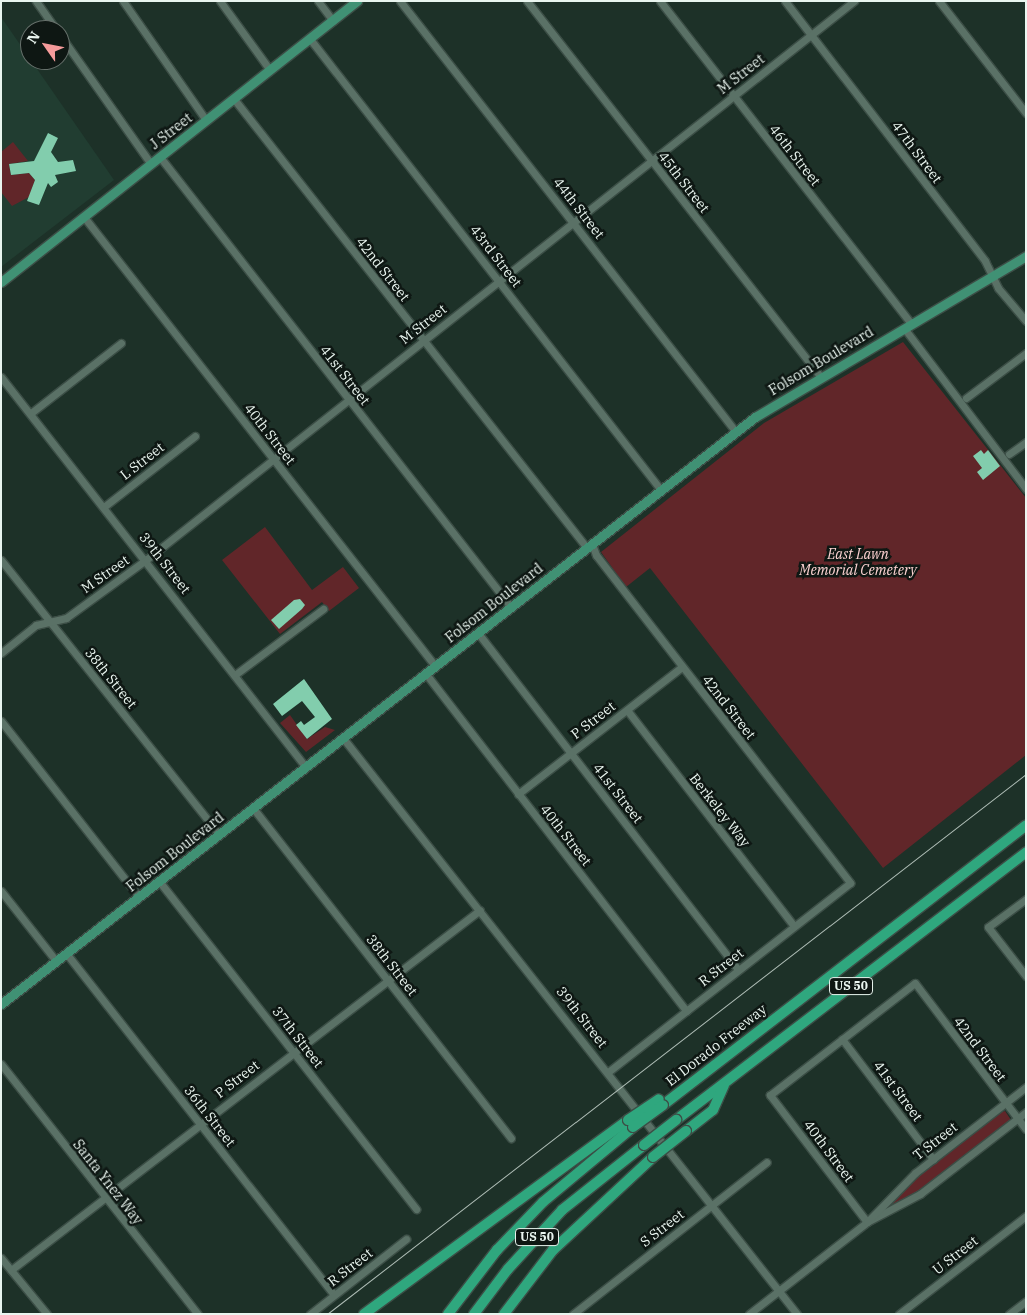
<!DOCTYPE html>
<html>
<head>
<meta charset="utf-8">
<style>
  body { margin:0 }
  #map { position:relative; width:1027px; height:1315px; overflow:hidden; background:#1d3128; font-family:"IBM Plex Serif",serif }
  div>[style] { position:absolute }
  .built>* { inset:0; background:#213d31 }
  .green>* { inset:0; background:#612629 }
  .building>* { inset:0; background:#82cdad }
  .roads { filter:drop-shadow(1px 0 #3c4e46) drop-shadow(-1px 0 #3c4e46) drop-shadow(0 1px #3c4e46) drop-shadow(0 -1px #3c4e46) }
  .minor>* { height:7px; margin:-3.5px; padding:0 3.5px; transform-origin:3.5px; border-radius:3.5px; background:#5a7166 }
  .major>* { height:9px; margin:-4.5px; padding:0 4.5px; transform-origin:4.5px; border-radius:4.5px; background:#409174 }
  .highway>* { height:10px; margin:-5px; padding:0 5px; transform-origin:5px; border-radius:5px; background:#2fa77e }
  .tram>* { height:1px; margin:-0.5px; padding:0 0.5px; transform-origin:0.5px; border-radius:0.5px; background:#aebcb5 }
  .bridges { filter:drop-shadow(1px 0 #3c4e46) drop-shadow(-1px 0 #3c4e46) drop-shadow(0 1px #3c4e46) drop-shadow(0 -1px #3c4e46) }
  .highway-bridge>* { height:10px; margin:-5px; padding:0 5px; transform-origin:5px; border-radius:5px; background:#2fa77e }
  span { translate:-50% -50%; white-space:nowrap; text-align:center; line-height:1.15; -webkit-text-stroke:5px #0e1713; paint-order:stroke }
  .shield-label span { padding:1px 4px; background:#0e1713; border:1px solid; border-radius:4px; -webkit-text-stroke-width:0 }
  .shield-label { font-size:12px; color:#e9f5ef; font-weight:700 }
  .street-label { font-size:14px; color:#e9f5ef }
  .park-label { font-size:14px; color:#fdd3d2; font-style:italic }
  .frame { position:absolute; inset:0; border:2px solid #e9f5ef; pointer-events:none }
  .north { position:absolute; left:20px; top:20px; width:50px; height:50px; box-sizing:border-box; background:#0e1713; border:1px solid #66706b; border-radius:50%; rotate:303deg; font-size:14px; font-weight:700; line-height:20px; text-align:center; color:#e9f5ef }
  .north::after { content:''; display:block; margin:auto; width:18px; height:22px; background:#f59b9b; clip-path:polygon(50% 0,100% 100%,50% 72%,0 100%) }
</style>
</head>
<body>
<div id="map">
  <div class="built">
    <i style="clip-path:polygon(1px 17px,114px 180px,1px 267px)"></i>
  </div>
  <div class="green">
    <i style="clip-path:polygon(13px 142px,28px 161px,9px 164px,11px 175px,29px 173px,35px 180px,29px 197px,12px 206px,1px 192px,1px 152px)"></i>
    <i style="clip-path:polygon(903px 342px,1026px 498px,1026px 755px,883px 868px,650px 568px,626px 587px,601px 552px,764px 423px)"></i>
    <i style="clip-path:polygon(265px 527px,312px 590px,343px 567px,359px 588px,329px 611px,322px 602px,280px 634px,222px 560px)"></i>
    <i style="clip-path:polygon(290px 715px,307px 739px,325px 727px,335px 730px,306px 752px,280px 723px)"></i>
    <i style="clip-path:polygon(1005px 1111px,1011px 1120px,929px 1185px,875px 1216px,904px 1185px,992px 1115px)"></i>
  </div>
  <div class="building">
    <i style="clip-path:polygon(48px 133px,58px 138px,51px 152px,58px 162px,73px 160px,76px 171px,55px 175px,58px 182px,51px 187px,48px 183px,39px 205px,27px 201px,35px 180px,29px 173px,11px 175px,9px 164px,34px 161px)"></i>
    <i style="clip-path:polygon(981px 450px,984px 454px,988px 450px,1000px 466px,983px 480px,977px 472px,982px 468px,973px 456px)"></i>
    <i style="clip-path:polygon(300px 599px,305px 605px,302px 609px,279px 629px,271px 620px,294px 600px)"></i>
    <i style="clip-path:polygon(304px 679px,332px 719px,307px 739px,296px 725px,301px 721px,304px 725px,315px 717px,302px 701px,282px 716px,273px 704px)"></i>
  </div>
  <div class="roads">
    <div class="minor">
      <i style="left:36px;top:1px;width:35px;rotate:55deg"></i>
      <i style="left:123px;top:1px;width:145px;rotate:55.1deg"></i>
      <i style="left:220px;top:1px;width:85px;rotate:54.1deg"></i>
      <i style="left:318px;top:1px;width:25px;rotate:53deg"></i>
      <i style="left:400px;top:1px;width:546px;rotate:52.06deg"></i>
      <i style="left:527px;top:1px;width:477px;rotate:52deg"></i>
      <i style="left:660px;top:1px;width:409px;rotate:52.1deg"></i>
      <i style="left:785px;top:1px;width:328px;rotate:52.4deg"></i>
      <i style="left:985px;top:261px;width:30px;rotate:64deg"></i>
      <i style="left:998px;top:288px;width:43px;rotate:49.7deg"></i>
      <i style="left:939px;top:1px;width:142px;rotate:52.2deg"></i>
      <i style="left:60px;top:35px;width:158px;rotate:54.8deg"></i>
      <i style="left:310px;top:39px;width:571px;rotate:52.11deg"></i>
      <i style="left:234px;top:99px;width:571px;rotate:51.83deg"></i>
      <i style="left:160px;top:157px;width:571px;rotate:52.05deg"></i>
      <i style="left:84px;top:217px;width:571px;rotate:51.97deg"></i>
      <i style="left:904px;top:328px;width:202px;rotate:52.8deg"></i>
      <i style="left:1px;top:377px;width:495px;rotate:52deg"></i>
      <i style="left:966px;top:398px;width:75px;rotate:-36.9deg"></i>
      <i style="left:31px;top:413px;width:114px;rotate:-37.9deg"></i>
      <i style="left:1009px;top:454px;width:21px;rotate:-35deg"></i>
      <i style="left:105px;top:506px;width:114px;rotate:-37.9deg"></i>
      <i style="left:592px;top:544px;width:12px;rotate:70deg"></i>
      <i style="left:596px;top:555px;width:415px;rotate:52.2deg"></i>
      <i style="left:850px;top:883px;width:307px;rotate:142deg"></i>
      <i style="left:1px;top:560px;width:350px;rotate:51.5deg"></i>
      <i style="left:478px;top:633px;width:425px;rotate:52.3deg"></i>
      <i style="left:1px;top:653px;width:45px;rotate:-38.7deg"></i>
      <i style="left:36px;top:625px;width:31px;rotate:-13deg"></i>
      <i style="left:66px;top:618px;width:100px;rotate:-36.1deg"></i>
      <i style="left:147px;top:559px;width:901px;rotate:-38.28deg"></i>
      <i style="left:236px;top:674px;width:109px;rotate:-36.8deg"></i>
      <i style="left:426px;top:674px;width:426px;rotate:52.3deg"></i>
      <i style="left:627px;top:710px;width:273px;rotate:52.3deg"></i>
      <i style="left:1px;top:721px;width:224px;rotate:51.9deg"></i>
      <i style="left:343px;top:738px;width:733px;rotate:51.76deg"></i>
      <i style="left:518px;top:794px;width:207px;rotate:-37.8deg"></i>
      <i style="left:253px;top:808px;width:419px;rotate:52deg"></i>
      <i style="left:159px;top:881px;width:417px;rotate:51.9deg"></i>
      <i style="left:1px;top:891px;width:89px;rotate:51.8deg"></i>
      <i style="left:1026px;top:899px;width:47px;rotate:143.6deg"></i>
      <i style="left:988px;top:927px;width:62px;rotate:52.2deg"></i>
      <i style="left:66px;top:953px;width:434px;rotate:51.9deg"></i>
      <i style="left:842px;top:1039px;width:151px;rotate:52.8deg"></i>
      <i style="left:1px;top:1064px;width:318px;rotate:51.8deg"></i>
      <i style="left:869px;top:1221px;width:58px;rotate:-27.9deg"></i>
      <i style="left:920px;top:1194px;width:134px;rotate:-37.7deg"></i>
      <i style="left:867px;top:1222px;width:160px;rotate:-127.4deg"></i>
      <i style="left:770px;top:1095px;width:183px;rotate:-37.7deg"></i>
      <i style="left:915px;top:983px;width:183px;rotate:52.8deg"></i>
      <i style="left:1px;top:1258px;width:72px;rotate:50.6deg"></i>
      <i style="left:11px;top:1270px;width:591px;rotate:-37.51deg"></i>
      <i style="left:310px;top:1314px;width:122px;rotate:-38deg"></i>
      <i style="left:573px;top:1314px;width:246px;rotate:-38.1deg"></i>
      <i style="left:749px;top:1314px;width:150px;rotate:-37.9deg"></i>
      <i style="left:867px;top:1222px;width:69px;rotate:-45.6deg"></i>
      <i style="left:915px;top:1173px;width:140px;rotate:-37.8deg"></i>
      <i style="left:899px;top:1314px;width:160px;rotate:-37.7deg"></i>
      <i style="left:1009px;top:1314px;width:21px;rotate:-37deg"></i>
    </div>
    <div class="major">
      <i style="left:1px;top:282px;width:454px;rotate:-38.3deg"></i>
      <i style="left:1px;top:1004px;width:956px;rotate:-37.9deg"></i>
      <i style="left:755px;top:417px;width:315px;rotate:-30.7deg"></i>
    </div>
    <div class="highway">
      <i style="left:663px;top:1105px;width:458px;rotate:-37.6deg"></i>
      <i style="left:676px;top:1120px;width:441px;rotate:-37.4deg"></i>
      <i style="left:686px;top:1131px;width:34px;rotate:-38deg"></i>
      <i style="left:713px;top:1110px;width:27px;rotate:-66deg"></i>
      <i style="left:364px;top:1314px;width:328px;rotate:-36.3deg"></i>
      <i style="left:448px;top:1314px;width:81px;rotate:-52.6deg"></i>
      <i style="left:497px;top:1250px;width:66px;rotate:-46.2deg"></i>
      <i style="left:543px;top:1202px;width:117px;rotate:-39.8deg"></i>
      <i style="left:474px;top:1314px;width:56px;rotate:-52.9deg"></i>
      <i style="left:508px;top:1269px;width:80px;rotate:-47.5deg"></i>
      <i style="left:562px;top:1210px;width:105px;rotate:-38.4deg"></i>
      <i style="left:504px;top:1314px;width:81px;rotate:-52.6deg"></i>
      <i style="left:553px;top:1250px;width:137px;rotate:-42.9deg"></i>
    </div>
  </div>
  <div class="tram">
    <i style="left:327px;top:1314px;width:883px;rotate:-37.69deg"></i>
  </div>
  <div class="bridges">
    <div class="highway-bridge">
      <i style="left:628px;top:1120px;width:37px;rotate:-34deg"></i>
      <i style="left:633px;top:1127px;width:37px;rotate:-36deg"></i>
      <i style="left:644px;top:1145px;width:41px;rotate:-38deg"></i>
      <i style="left:653px;top:1157px;width:42px;rotate:-38.2deg"></i>
    </div>
  </div>
  <div class="shield-label">
    <span style="left:851px;top:986px">US 50</span>
    <span style="left:537px;top:1237px">US 50</span>
  </div>
  <div class="street-label">
    <span style="left:741px;top:74px;rotate:-38deg">M Street</span>
    <span style="left:171px;top:131px;rotate:-38deg">J Street</span>
    <span style="left:917px;top:152px;rotate:53deg">47th Street</span>
    <span style="left:795px;top:155px;rotate:52deg">46th Street</span>
    <span style="left:684px;top:182px;rotate:52deg">45th Street</span>
    <span style="left:579px;top:208px;rotate:52deg">44th Street</span>
    <span style="left:496px;top:256px;rotate:52deg">43rd Street</span>
    <span style="left:383px;top:269px;rotate:52deg">42nd Street</span>
    <span style="left:423px;top:324px;rotate:-38deg">M Street</span>
    <span style="left:821px;top:361px;rotate:-31deg">Folsom Boulevard</span>
    <span style="left:345px;top:375px;rotate:52deg">41st Street</span>
    <span style="left:270px;top:434px;rotate:52deg">40th Street</span>
    <span style="left:142px;top:461px;rotate:-38deg">L Street</span>
    <span style="left:165px;top:563px;rotate:52deg">39th Street</span>
    <span style="left:105px;top:574px;rotate:-35deg">M Street</span>
    <span style="left:494px;top:603px;rotate:-38deg">Folsom Boulevard</span>
    <span style="left:111px;top:678px;rotate:51deg">38th Street</span>
    <span style="left:729px;top:707px;rotate:52deg">42nd Street</span>
    <span style="left:593px;top:720px;rotate:-38deg">P Street</span>
    <span style="left:618px;top:793px;rotate:52deg">41st Street</span>
    <span style="left:720px;top:810px;rotate:52deg">Berkeley Way</span>
    <span style="left:566px;top:835px;rotate:52deg">40th Street</span>
    <span style="left:175px;top:852px;rotate:-38deg">Folsom Boulevard</span>
    <span style="left:392px;top:965px;rotate:52deg">38th Street</span>
    <span style="left:721px;top:967px;rotate:-38deg">R Street</span>
    <span style="left:582px;top:1017px;rotate:52deg">39th Street</span>
    <span style="left:298px;top:1037px;rotate:52deg">37th Street</span>
    <span style="left:716px;top:1045px;rotate:-38deg">El Dorado Freeway</span>
    <span style="left:980px;top:1049px;rotate:53deg">42nd Street</span>
    <span style="left:237px;top:1079px;rotate:-38deg">P Street</span>
    <span style="left:898px;top:1091px;rotate:53deg">41st Street</span>
    <span style="left:210px;top:1116px;rotate:52deg">36th Street</span>
    <span style="left:935px;top:1141px;rotate:-38deg">T Street</span>
    <span style="left:829px;top:1151px;rotate:53deg">40th Street</span>
    <span style="left:108px;top:1182px;rotate:52deg">Santa Ynez Way</span>
    <span style="left:662px;top:1228px;rotate:-38deg">S Street</span>
    <span style="left:955px;top:1255px;rotate:-38deg">U Street</span>
    <span style="left:350px;top:1267px;rotate:-38deg">R Street</span>
  </div>
  <div class="park-label">
    <span style="left:858px;top:562px">East Lawn<br>Memorial Cemetery</span>
  </div>
  <div class="frame"></div>
  <div class="north">N</div>
</div>
</body>
</html>
